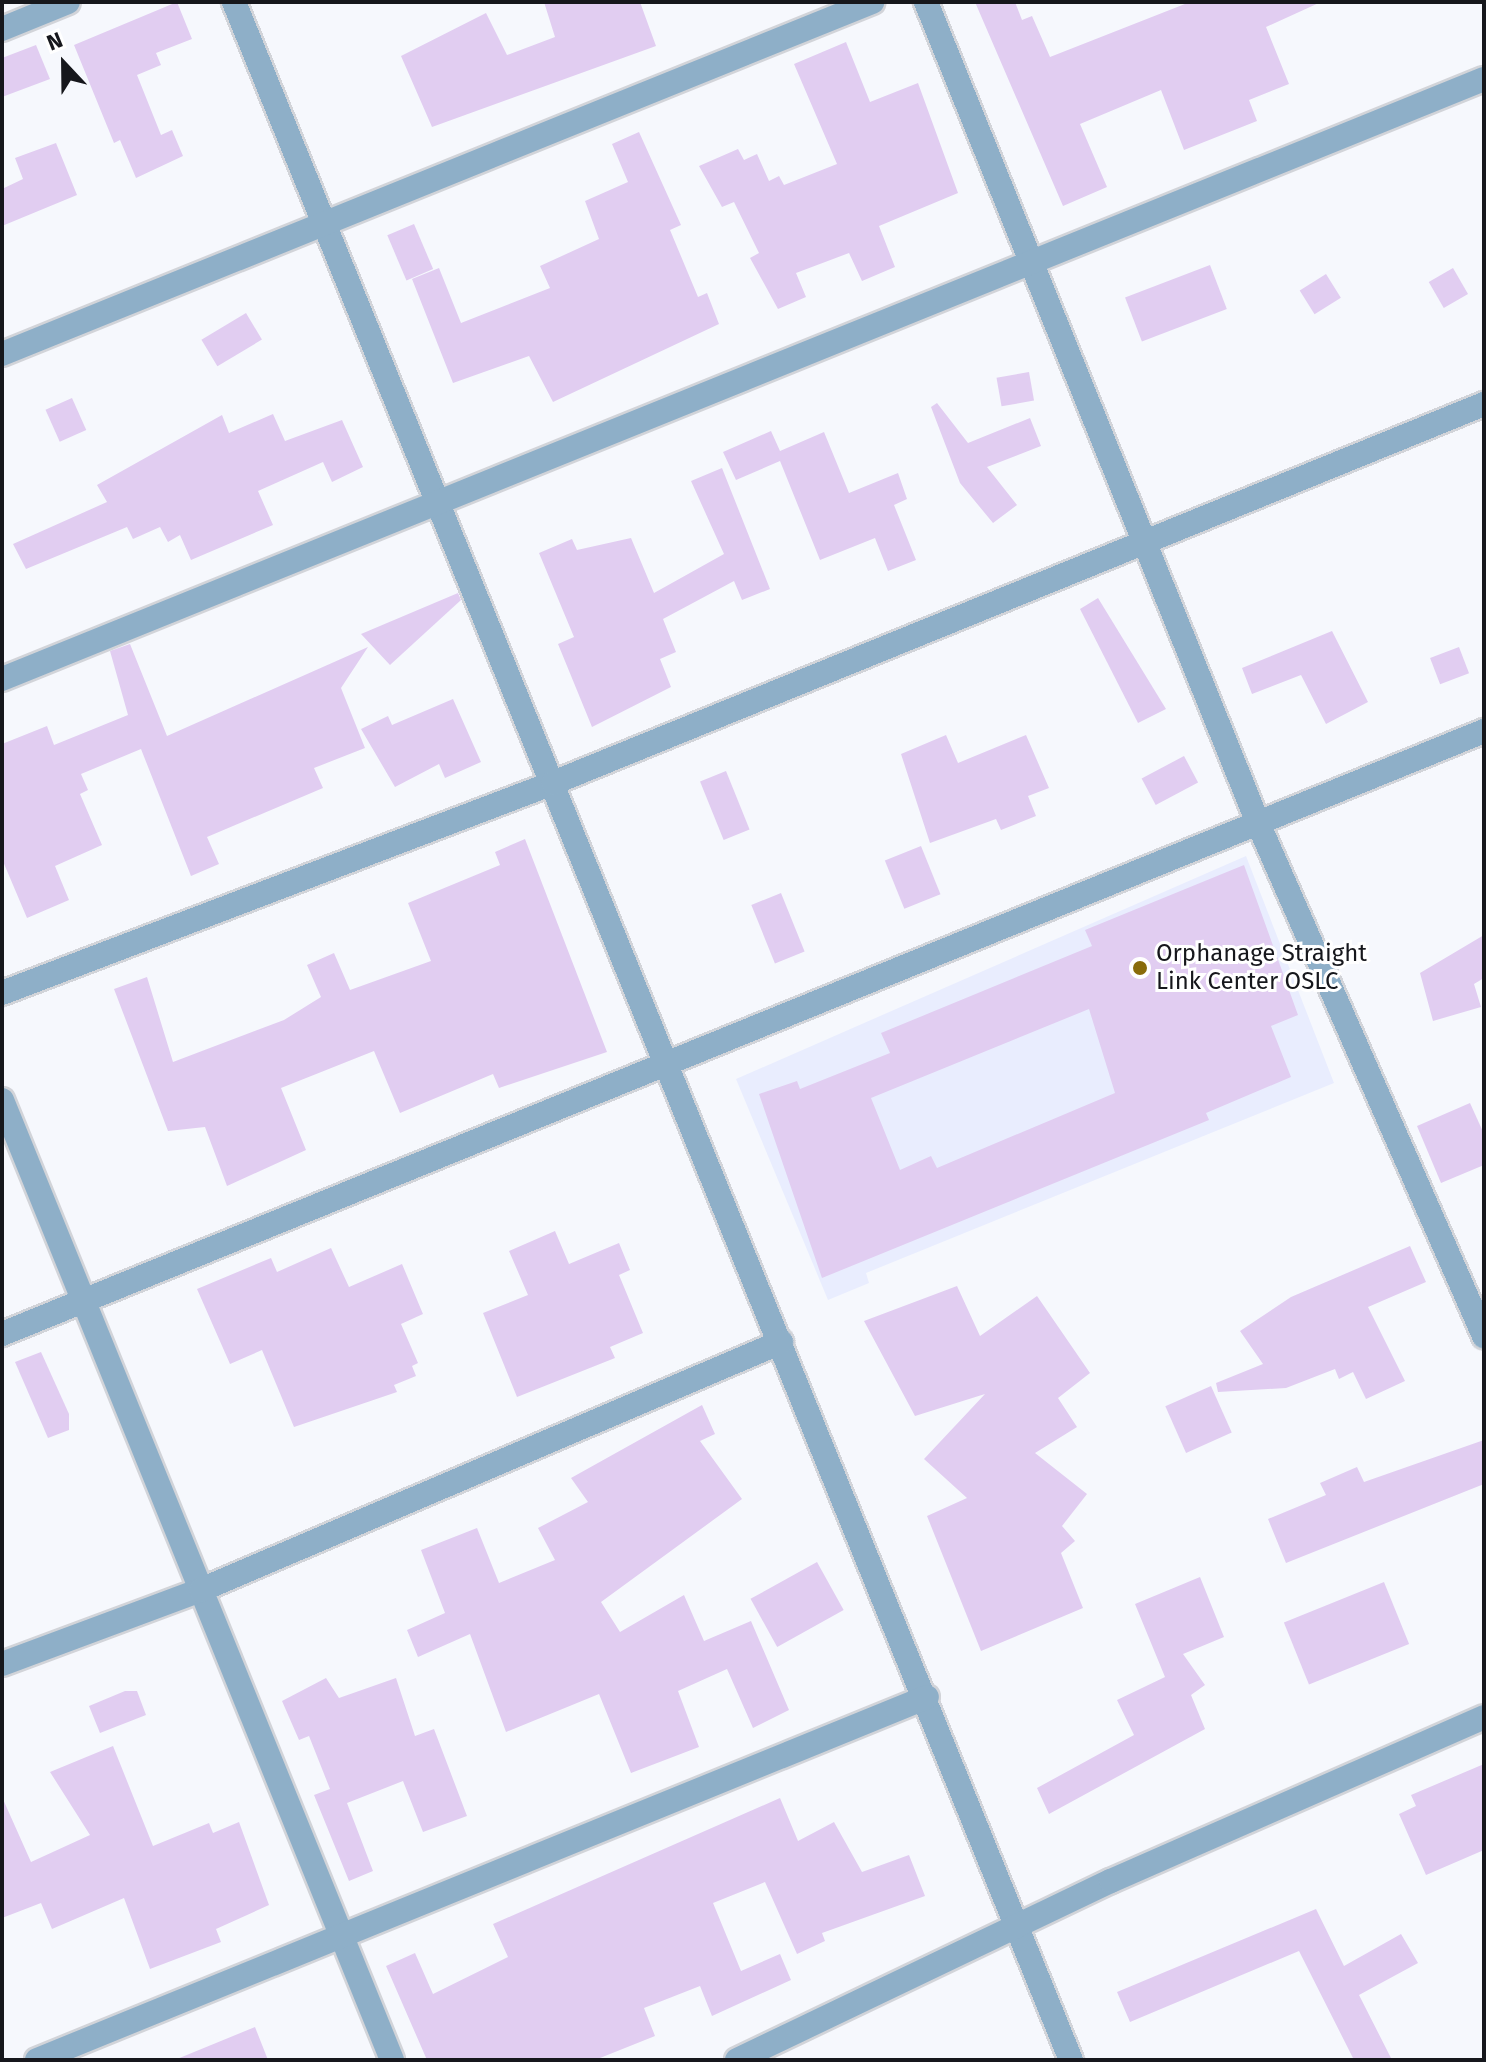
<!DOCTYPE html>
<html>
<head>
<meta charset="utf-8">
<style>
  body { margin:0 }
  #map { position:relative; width:1486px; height:2062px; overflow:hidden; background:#f6f8fd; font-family:"Fira Sans",sans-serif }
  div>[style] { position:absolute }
  .built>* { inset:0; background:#e9edfe }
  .building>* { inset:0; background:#e1cdf1; transform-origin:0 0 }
  .roads { filter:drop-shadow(2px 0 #d2d4d9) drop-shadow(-2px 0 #d2d4d9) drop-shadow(0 2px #d2d4d9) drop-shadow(0 -2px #d2d4d9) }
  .minor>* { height:24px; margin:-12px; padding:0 12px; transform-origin:12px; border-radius:12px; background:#8eafc8 }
  .dots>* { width:22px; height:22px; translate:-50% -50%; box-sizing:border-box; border:4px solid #fff; border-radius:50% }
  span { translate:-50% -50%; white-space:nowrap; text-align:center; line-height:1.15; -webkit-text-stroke:6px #fff; paint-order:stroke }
  .poi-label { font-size:24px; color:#16171c }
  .left { translate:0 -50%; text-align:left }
  .frame { position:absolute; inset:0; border:4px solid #16171c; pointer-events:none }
  .north { position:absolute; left:24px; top:24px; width:80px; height:80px; -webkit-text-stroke:6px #fff; paint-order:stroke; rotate:338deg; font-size:22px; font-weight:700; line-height:32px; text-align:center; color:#16171c }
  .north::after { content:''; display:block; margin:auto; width:28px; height:36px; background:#16171c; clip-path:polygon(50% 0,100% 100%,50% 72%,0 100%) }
</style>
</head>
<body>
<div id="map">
  <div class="built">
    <i style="clip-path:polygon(1246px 856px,1334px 1083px,866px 1273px,869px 1283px,828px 1300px,736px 1079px)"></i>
  </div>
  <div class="building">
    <i style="clip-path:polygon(177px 2px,192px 39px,156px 53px,161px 65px,137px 75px,161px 135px,172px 130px,183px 156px,136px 178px,120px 140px,114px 143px,74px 45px)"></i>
    <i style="clip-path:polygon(544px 2px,640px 2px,656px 46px,432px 127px,401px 56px,486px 13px,507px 55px,555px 37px)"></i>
    <i style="clip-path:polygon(975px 2px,1015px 2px,1022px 20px,1032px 16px,1050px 57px,1190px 2px,1321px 2px,1266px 27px,1289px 84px,1249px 100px,1257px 121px,1184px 150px,1161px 90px,1080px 124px,1107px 187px,1063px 206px)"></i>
    <i style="clip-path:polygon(846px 42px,870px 102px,918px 83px,958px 193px,879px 226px,895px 267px,862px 281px,849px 253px,796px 273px,806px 297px,778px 309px,750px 258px,759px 253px,734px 202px,722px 207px,699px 166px,738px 149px,744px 160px,757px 154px,769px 181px,779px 176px,784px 185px,837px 164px,794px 64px)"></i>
    <i style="clip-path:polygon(36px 45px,50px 79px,2px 97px,2px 58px)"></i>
    <i style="clip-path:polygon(639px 132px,681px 225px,670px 230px,698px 297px,707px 293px,719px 324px,553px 402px,529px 356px,453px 383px,412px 279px,439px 268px,461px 323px,550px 288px,540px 266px,599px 239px,585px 201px,628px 182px,612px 144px)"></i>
    <i style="clip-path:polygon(56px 143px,77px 195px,2px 226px,2px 189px,23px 179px,15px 158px)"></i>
    <i style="left:414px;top:224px;width:49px;height:29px;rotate:67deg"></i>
    <i style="left:1210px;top:265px;width:47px;height:91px;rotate:69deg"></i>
    <i style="left:1453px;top:268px;width:30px;height:28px;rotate:60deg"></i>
    <i style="left:1326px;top:274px;width:28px;height:31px;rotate:58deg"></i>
    <i style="left:246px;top:313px;width:31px;height:52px;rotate:59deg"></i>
    <i style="left:1029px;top:372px;width:29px;height:33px;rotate:80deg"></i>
    <i style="left:72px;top:398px;width:35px;height:29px;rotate:66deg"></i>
    <i style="clip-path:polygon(937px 403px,968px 443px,1030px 418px,1041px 446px,987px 467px,1017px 505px,993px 523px,960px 483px,931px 407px)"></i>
    <i style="clip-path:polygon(273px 414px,285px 441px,342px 420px,363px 467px,332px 482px,323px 462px,258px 491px,273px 525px,191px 560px,180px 535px,168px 542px,160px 527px,133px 539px,127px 527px,26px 569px,13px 544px,107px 502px,97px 485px,222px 415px,229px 433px)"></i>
    <i style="clip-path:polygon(771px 431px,780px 451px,824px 432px,849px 493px,898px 473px,907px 499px,894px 505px,916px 560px,888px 571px,875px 538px,820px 560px,780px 461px,736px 480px,723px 452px)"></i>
    <i style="clip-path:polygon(722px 468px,770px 589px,742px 600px,734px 581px,663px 619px,676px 652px,660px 659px,671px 687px,592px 727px,558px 644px,574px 637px,539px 553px,572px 539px,577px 550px,631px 538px,654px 593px,724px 554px,691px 481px)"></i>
    <i style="clip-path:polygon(458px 593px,461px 600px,390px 665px,361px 634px)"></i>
    <i style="clip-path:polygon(1098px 598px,1166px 709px,1138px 723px,1080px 609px)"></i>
    <i style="clip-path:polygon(1332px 631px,1368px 702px,1326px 724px,1301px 675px,1252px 694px,1242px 668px)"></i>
    <i style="clip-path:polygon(130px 644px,167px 736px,368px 647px,341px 688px,365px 748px,314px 768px,323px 788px,207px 837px,219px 864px,191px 876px,141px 749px,81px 774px,88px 790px,80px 794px,102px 845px,55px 866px,69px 900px,27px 918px,2px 859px,2px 744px,47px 726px,54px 745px,128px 715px,110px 651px)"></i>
    <i style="left:1459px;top:647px;width:28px;height:31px;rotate:69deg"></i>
    <i style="clip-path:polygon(453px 699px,481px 762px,445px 778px,439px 764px,395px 787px,361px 729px,388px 716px,392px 725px)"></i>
    <i style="clip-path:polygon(946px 735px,958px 763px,1026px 735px,1049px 788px,1028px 796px,1036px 816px,1001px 830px,996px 819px,930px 843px,901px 754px)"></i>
    <i style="left:1184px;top:756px;width:30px;height:48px;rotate:62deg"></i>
    <i style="left:726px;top:771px;width:63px;height:28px;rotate:68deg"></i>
    <i style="clip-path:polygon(525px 839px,607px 1052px,499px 1088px,493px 1074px,400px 1113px,374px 1051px,281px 1088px,306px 1150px,227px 1186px,205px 1127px,168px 1131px,114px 989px,147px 977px,173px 1062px,284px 1020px,321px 997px,307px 965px,334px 953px,350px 990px,431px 961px,408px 903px,500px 865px,495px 852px)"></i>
    <i style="left:921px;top:846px;width:52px;height:39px;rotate:68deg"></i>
    <i style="clip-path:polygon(evenodd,1244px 865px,1298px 1015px,1271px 1026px,1291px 1077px,1206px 1113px,1209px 1120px,822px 1278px,759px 1094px,797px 1081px,800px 1089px,890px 1053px,881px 1033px,1092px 946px,1085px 930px,1244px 865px,1089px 1009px,1115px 1093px,937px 1168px,931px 1156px,900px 1170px,871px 1098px,1089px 1009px)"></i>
    <i style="left:781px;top:893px;width:63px;height:32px;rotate:68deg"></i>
    <i style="clip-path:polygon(1484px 935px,1484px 978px,1474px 984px,1481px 1007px,1433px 1021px,1420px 973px)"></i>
    <i style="clip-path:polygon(1470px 1103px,1484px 1134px,1484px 1165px,1441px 1183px,1417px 1126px)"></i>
    <i style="clip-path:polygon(555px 1231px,569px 1264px,619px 1243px,630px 1270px,619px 1275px,643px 1333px,610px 1347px,615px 1358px,517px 1397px,483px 1313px,528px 1295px,509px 1251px)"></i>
    <i style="clip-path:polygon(1410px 1246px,1426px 1282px,1368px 1307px,1405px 1381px,1366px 1399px,1353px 1372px,1339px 1379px,1335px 1369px,1286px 1388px,1218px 1392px,1216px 1383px,1263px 1364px,1240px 1331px,1291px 1297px)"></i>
    <i style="clip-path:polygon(331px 1248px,349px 1287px,402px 1264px,423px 1314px,401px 1324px,418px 1363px,412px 1366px,416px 1376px,394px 1385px,397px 1392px,294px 1427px,262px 1350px,230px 1364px,197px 1289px,271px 1258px,277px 1272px)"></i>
    <i style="clip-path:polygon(957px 1286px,980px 1336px,1037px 1296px,1090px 1373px,1058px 1398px,1077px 1427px,1035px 1453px,1087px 1494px,1062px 1526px,1075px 1541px,1061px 1553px,1083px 1608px,981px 1651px,927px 1516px,967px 1498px,924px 1459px,985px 1394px,915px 1416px,864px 1321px)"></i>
    <i style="clip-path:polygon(41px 1352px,69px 1414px,69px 1430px,48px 1438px,15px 1362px)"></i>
    <i style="left:1211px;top:1386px;width:51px;height:50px;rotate:66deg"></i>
    <i style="clip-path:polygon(702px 1405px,715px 1434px,700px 1441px,742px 1499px,601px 1602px,620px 1632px,684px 1595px,704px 1641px,751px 1621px,789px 1710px,753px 1728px,727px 1669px,678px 1691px,699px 1747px,631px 1773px,599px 1694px,506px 1732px,470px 1634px,418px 1657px,407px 1630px,445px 1613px,421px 1550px,477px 1528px,499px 1583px,555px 1560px,538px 1528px,588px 1502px,571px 1478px)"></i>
    <i style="clip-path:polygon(1484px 1440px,1484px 1484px,1286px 1563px,1268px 1519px,1326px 1495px,1320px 1483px,1357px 1467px,1364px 1482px)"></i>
    <i style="left:817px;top:1562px;width:55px;height:76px;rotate:61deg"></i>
    <i style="clip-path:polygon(1200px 1577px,1224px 1637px,1183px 1654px,1205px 1685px,1191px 1695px,1205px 1729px,1049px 1814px,1037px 1788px,1134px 1735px,1117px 1700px,1165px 1677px,1135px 1604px)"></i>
    <i style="left:1384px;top:1582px;width:67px;height:108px;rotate:68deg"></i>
    <i style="clip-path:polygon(326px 1678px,339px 1698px,396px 1678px,415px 1736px,434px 1729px,467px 1816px,423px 1832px,403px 1781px,347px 1803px,373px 1871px,349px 1881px,314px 1795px,330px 1789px,309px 1736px,299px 1740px,282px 1701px)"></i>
    <i style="clip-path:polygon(125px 1691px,137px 1691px,146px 1715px,100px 1733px,89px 1706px)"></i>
    <i style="clip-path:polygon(113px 1746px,153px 1846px,209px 1823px,213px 1833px,239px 1822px,269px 1905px,216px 1929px,221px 1942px,150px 1969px,124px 1898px,52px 1929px,41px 1903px,2px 1918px,2px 1797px,31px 1862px,90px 1835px,50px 1772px)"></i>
    <i style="clip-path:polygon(1484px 1764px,1484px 1850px,1426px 1875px,1399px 1814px,1416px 1806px,1411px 1795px)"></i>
    <i style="clip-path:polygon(780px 1798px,798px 1841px,834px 1822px,862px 1872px,909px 1855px,925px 1896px,822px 1933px,825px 1941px,797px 1954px,765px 1882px,713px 1903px,741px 1971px,780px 1954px,791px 1980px,712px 2016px,700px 1986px,644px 2008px,655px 2036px,595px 2060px,427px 2060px,386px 1966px,415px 1953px,433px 1994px,508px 1957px,493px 1924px)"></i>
    <i style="clip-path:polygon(1316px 1909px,1344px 1966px,1401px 1934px,1418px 1963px,1359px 1995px,1392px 2060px,1354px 2060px,1299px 1951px,1130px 2022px,1117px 1992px)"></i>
    <i style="clip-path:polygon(255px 2027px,268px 2060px,177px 2060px,177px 2059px)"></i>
  </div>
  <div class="roads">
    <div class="minor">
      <i style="left:234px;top:2px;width:2222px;rotate:67.87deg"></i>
      <i style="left:926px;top:2px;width:886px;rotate:67.98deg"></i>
      <i style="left:1258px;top:823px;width:561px;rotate:66.22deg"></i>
      <i style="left:2px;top:29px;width:71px;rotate:-22.2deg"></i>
      <i style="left:2px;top:354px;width:939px;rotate:-22.03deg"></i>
      <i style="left:2px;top:679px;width:1599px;rotate:-22.04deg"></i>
      <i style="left:2px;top:993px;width:590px;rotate:-20.86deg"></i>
      <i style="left:553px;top:783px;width:1005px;rotate:-22.15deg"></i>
      <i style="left:2px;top:1100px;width:1036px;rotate:67.89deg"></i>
      <i style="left:2px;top:1334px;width:1600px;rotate:-22.14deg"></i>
      <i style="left:2px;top:1664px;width:212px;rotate:-20.4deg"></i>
      <i style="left:201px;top:1590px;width:631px;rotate:-23.15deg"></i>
      <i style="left:37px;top:2060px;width:961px;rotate:-22.19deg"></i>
      <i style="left:737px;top:2060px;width:415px;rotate:-25.6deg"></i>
      <i style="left:1111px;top:1881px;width:407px;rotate:-23.7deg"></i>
    </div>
  </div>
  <div class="dots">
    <i style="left:1140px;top:968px;background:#896b0b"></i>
  </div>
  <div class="poi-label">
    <span class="left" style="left:1156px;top:968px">Orphanage Straight<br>Link Center OSLC</span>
  </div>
  <div class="frame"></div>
  <div class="north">N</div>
</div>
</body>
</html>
